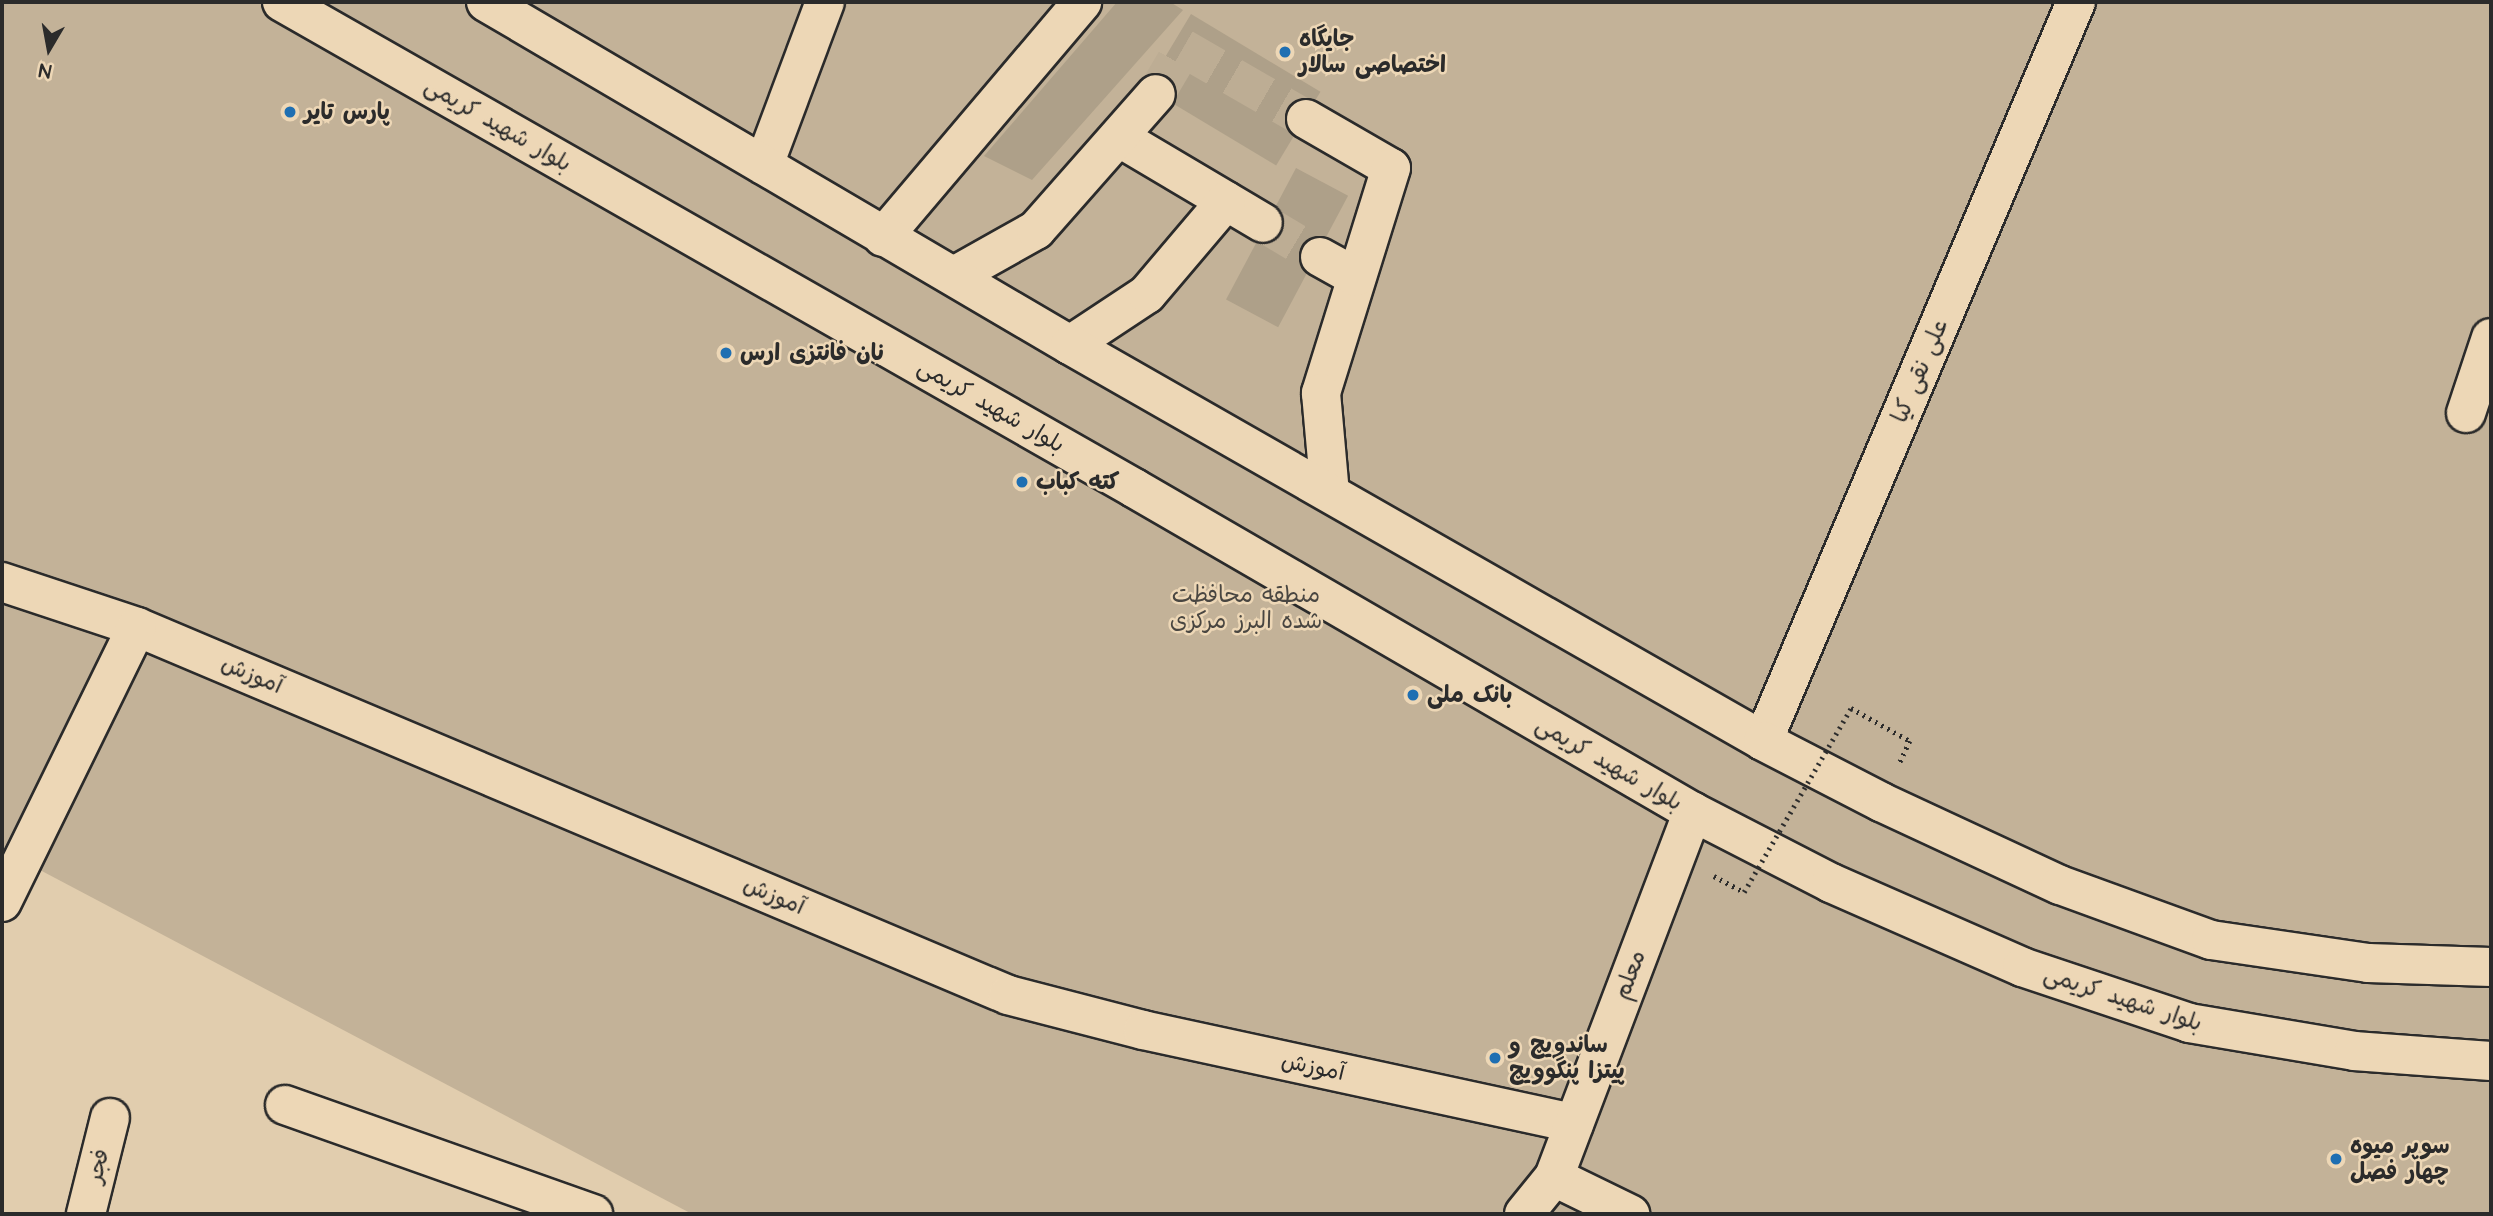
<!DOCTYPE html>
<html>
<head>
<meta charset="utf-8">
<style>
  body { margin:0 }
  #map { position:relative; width:2493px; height:1216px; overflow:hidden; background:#e1cdae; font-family:"Architects Daughter","Playpen Sans Arabic",sans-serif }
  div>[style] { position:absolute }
  .green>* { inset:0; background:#c3b298 }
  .building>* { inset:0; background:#aea089; transform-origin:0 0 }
  .minor-tunnel>* { height:38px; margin-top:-19px; transform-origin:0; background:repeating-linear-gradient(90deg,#bdad94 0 38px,transparent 0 57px) }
  .path>* { height:4.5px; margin-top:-2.25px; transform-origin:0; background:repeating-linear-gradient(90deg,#2b2b2b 0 2px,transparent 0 7px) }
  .roads { filter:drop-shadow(2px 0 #2b2b2b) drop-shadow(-2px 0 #2b2b2b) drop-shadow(0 2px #2b2b2b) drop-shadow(0 -2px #2b2b2b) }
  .minor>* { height:38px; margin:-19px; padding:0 19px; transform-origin:19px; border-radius:19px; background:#edd7b6 }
  .major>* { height:38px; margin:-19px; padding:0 19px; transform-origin:19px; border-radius:19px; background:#edd7b6 }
  .path-bridge>* { height:4.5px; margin-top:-2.25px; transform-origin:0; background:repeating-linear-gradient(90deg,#2b2b2b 0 2px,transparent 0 7px) }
  .dots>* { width:19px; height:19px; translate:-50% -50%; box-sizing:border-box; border:4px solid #edd7b6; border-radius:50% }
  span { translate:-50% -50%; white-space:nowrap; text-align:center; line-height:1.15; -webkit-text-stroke:5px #edd7b6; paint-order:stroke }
  .poi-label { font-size:23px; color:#2b2b2b; font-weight:700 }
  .left { translate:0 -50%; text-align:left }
  .street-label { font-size:23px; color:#2b2b2b }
  .park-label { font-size:23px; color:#494641 }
  .frame { position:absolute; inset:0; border:4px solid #2b2b2b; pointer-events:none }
  .north { position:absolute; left:14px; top:14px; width:70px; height:70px; -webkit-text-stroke:5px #edd7b6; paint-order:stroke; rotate:190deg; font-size:19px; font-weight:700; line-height:28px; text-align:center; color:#2b2b2b }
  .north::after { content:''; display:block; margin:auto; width:24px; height:32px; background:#2b2b2b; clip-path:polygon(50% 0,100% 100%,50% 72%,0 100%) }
</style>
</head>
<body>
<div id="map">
  <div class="green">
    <i style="clip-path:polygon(2px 2px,2491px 2px,2491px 1214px,692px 1214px,2px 850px)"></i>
  </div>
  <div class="building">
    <i style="clip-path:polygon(1117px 2px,1170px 2px,1183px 10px,1032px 180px,984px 156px)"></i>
    <i style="left:1191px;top:14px;width:151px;height:86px;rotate:31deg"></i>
    <i style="left:1296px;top:168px;width:59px;height:149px;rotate:28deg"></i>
  </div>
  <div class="minor-tunnel">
    <i style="left:1156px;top:94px;width:53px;rotate:-59.6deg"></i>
    <i style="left:1183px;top:48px;width:142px;rotate:30deg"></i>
    <i style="left:1263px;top:223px;width:66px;rotate:30.8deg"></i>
  </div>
  <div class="path">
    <i style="left:1851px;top:708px;width:68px;rotate:29.2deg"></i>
    <i style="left:1910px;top:741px;width:26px;rotate:115deg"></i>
    <i style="left:1714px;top:876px;width:34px;rotate:28deg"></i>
  </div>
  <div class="roads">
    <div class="minor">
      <i style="left:1306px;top:119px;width:98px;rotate:30deg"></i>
      <i style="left:1391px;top:168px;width:236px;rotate:107.3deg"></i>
      <i style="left:1321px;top:393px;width:100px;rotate:84.9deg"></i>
      <i style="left:1120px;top:138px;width:166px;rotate:30.7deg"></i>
      <i style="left:764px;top:165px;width:174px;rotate:-69.5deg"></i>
      <i style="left:883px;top:237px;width:308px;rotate:-49.7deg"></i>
      <i style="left:1320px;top:257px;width:41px;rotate:29.1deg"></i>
      <i style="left:954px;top:276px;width:94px;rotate:-29.3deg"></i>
      <i style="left:1036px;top:230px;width:181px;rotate:-48.6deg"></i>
      <i style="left:1070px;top:345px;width:92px;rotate:-33.5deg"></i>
      <i style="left:1147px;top:294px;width:122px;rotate:-49.7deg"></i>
      <i style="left:2466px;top:413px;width:79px;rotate:-71.6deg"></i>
      <i style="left:2px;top:582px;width:142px;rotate:18.4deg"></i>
      <i style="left:137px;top:627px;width:946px;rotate:22.9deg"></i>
      <i style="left:1008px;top:995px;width:139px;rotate:14.5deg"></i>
      <i style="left:1143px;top:1030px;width:441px;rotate:12.2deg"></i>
      <i style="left:1763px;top:741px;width:803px;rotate:-67.05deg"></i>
      <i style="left:2px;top:902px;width:306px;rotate:-63.9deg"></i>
      <i style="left:285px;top:1105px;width:327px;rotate:19.5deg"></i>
      <i style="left:1554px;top:1177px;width:85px;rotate:26deg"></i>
      <i style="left:86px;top:1214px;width:99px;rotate:-76deg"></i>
      <i style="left:1524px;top:1214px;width:48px;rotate:-51deg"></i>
      <i style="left:1554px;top:1177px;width:391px;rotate:-69.2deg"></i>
    </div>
    <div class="major">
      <i style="left:282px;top:2px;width:981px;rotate:29.7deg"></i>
      <i style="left:1134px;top:488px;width:646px;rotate:30.1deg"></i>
      <i style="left:1693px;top:812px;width:155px;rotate:27.2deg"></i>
      <i style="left:1831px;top:883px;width:209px;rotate:23.7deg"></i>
      <i style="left:2022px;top:967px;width:176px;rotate:18.5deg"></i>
      <i style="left:2189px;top:1023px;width:167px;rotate:9.6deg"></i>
      <i style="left:2354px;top:1051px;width:137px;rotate:4.2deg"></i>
      <i style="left:486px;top:2px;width:677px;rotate:30.43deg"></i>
      <i style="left:1070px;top:345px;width:798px;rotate:29.74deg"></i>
      <i style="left:1763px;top:741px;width:133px;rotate:27.3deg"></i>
      <i style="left:1881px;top:802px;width:197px;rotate:24.9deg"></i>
      <i style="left:2060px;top:885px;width:161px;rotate:20deg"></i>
      <i style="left:2211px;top:940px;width:159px;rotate:8.3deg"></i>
      <i style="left:2368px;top:963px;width:123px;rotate:1.9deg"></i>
    </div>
  </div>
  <div class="path-bridge">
    <i style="left:1744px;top:892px;width:213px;rotate:-59.8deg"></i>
  </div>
  <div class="dots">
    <i style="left:1285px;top:52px;background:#1f6fb2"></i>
    <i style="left:290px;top:112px;background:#1f6fb2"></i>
    <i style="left:726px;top:353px;background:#1f6fb2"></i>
    <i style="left:1022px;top:482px;background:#1f6fb2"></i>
    <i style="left:1413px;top:695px;background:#1f6fb2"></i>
    <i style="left:1495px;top:1058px;background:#1f6fb2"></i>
    <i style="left:2336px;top:1159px;background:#1f6fb2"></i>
  </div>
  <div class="poi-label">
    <span class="left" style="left:1299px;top:52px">جایگاه<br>اختصاصی سالار</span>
    <span class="left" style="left:304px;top:112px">پارس تایر</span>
    <span class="left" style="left:740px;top:353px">نان فانتزی ارس</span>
    <span class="left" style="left:1036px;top:482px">کته کباب</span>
    <span class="left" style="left:1427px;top:695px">بانک ملی</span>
    <span class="left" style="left:1509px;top:1058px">ساندویچ و<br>پیتزا پنگوویچ</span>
    <span class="left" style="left:2350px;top:1159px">سوپر ميوه<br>چهار فصل</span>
  </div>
  <div class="street-label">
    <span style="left:498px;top:125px;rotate:30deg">بلوار شهید کریمی</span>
    <span style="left:1920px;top:371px;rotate:-67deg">علی نقی کیا</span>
    <span style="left:991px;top:406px;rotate:30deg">بلوار شهید کریمی</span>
    <span style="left:252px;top:675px;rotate:23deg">آموزش</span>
    <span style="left:1609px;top:764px;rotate:30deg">بلوار شهید کریمی</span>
    <span style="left:774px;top:896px;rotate:23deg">آموزش</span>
    <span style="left:1630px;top:975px;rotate:-69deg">معلم</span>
    <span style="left:2123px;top:999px;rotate:18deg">بلوار شهید کریمی</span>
    <span style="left:1313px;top:1067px;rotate:12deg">آموزش</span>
    <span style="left:98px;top:1166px;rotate:-76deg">فجر</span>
  </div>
  <div class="park-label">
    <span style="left:1246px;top:608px">منطقه محافظت<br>شده البرز مرکزی</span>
  </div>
  <div class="frame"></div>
  <div class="north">N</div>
</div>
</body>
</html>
